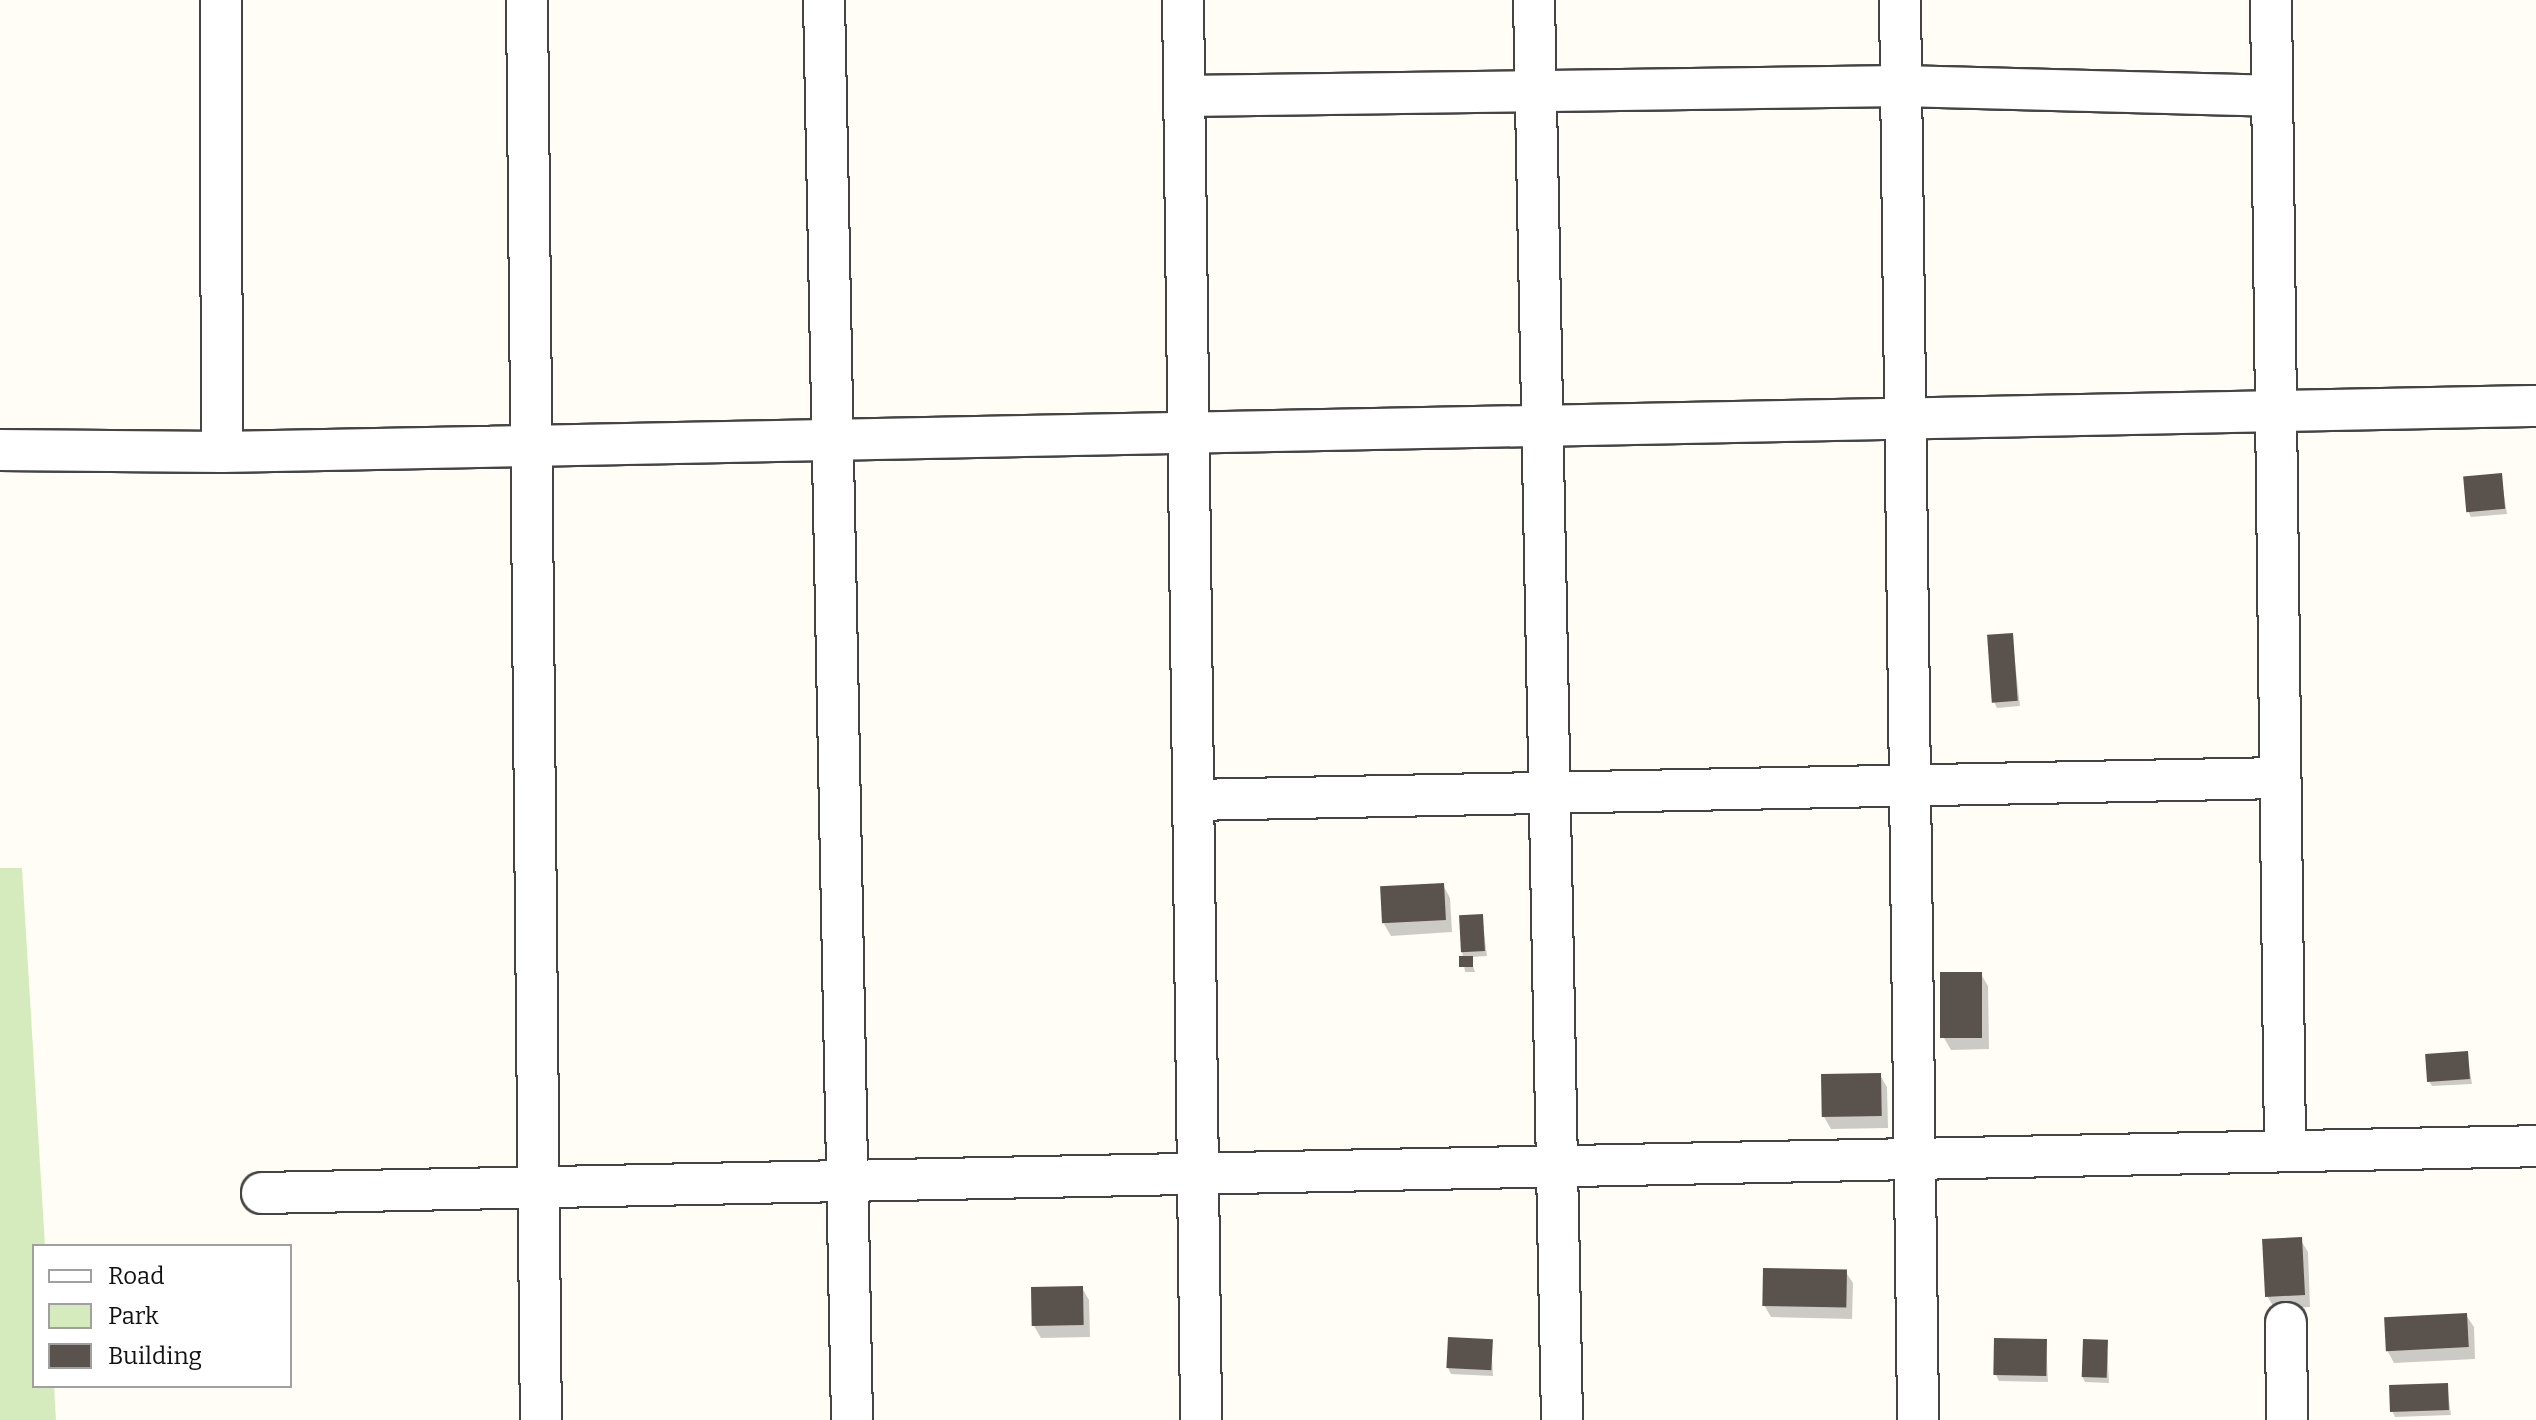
<!DOCTYPE html>
<html>
<head>
<meta charset="utf-8">
<style>
  body { margin:0 }
  #map { position:relative; width:2536px; height:1420px; overflow:hidden; background:#fffdf5; font-family:Bitter,serif }
  div>[style] { position:absolute }
  .green>* { inset:0; background:#d5ebbd }
  .shadow>* { inset:0; background:#0003 }
  .building>* { inset:0; background:#5a524d; transform-origin:0 0 }
  .roads { filter:drop-shadow(2px 0 #444) drop-shadow(-2px 0 #444) drop-shadow(0 2px #444) drop-shadow(0 -2px #444) }
  .street>* { height:40px; margin:-20px; padding:0 20px; transform-origin:20px; border-radius:20px; background:#fff }
  span { translate:-50% -50%; white-space:nowrap; text-align:center; line-height:1.15; -webkit-text-stroke:8px #fff; paint-order:stroke }
  .legend { position:absolute; left:32px; top:1244px; width:260px; height:144px; box-sizing:border-box; background:#fff; border:2px solid #a0a0a0; margin:0; padding:10px 14px; list-style:none; font-size:24px; color:#111 }
  .legend li { display:flex; align-items:center; gap:16px; height:40px }
  .legend b { width:40px; border:2px solid #a0a0a0 }
</style>
</head>
<body>
<div id="map">
  <div class="green">
    <i style="clip-path:polygon(0 868px,22px 868px,45px 1246px,34px 1246px,34px 1386px,54px 1386px,56px 1420px,0 1420px)"></i>
  </div>
  <div class="shadow">
    <i style="clip-path:polygon(2501px 475px,2507px 514px,2471px 517px,2468px 511px)"></i>
    <i style="clip-path:polygon(2012px 636px,2020px 706px,1997px 708px,1994px 702px)"></i>
    <i style="clip-path:polygon(1443px 885px,1450px 898px,1452px 932px,1391px 936px,1384px 924px)"></i>
    <i style="clip-path:polygon(1482px 916px,1487px 956px,1470px 957px,1475px 972px,1465px 972px,1462px 951px)"></i>
    <i style="clip-path:polygon(1981px 974px,1988px 986px,1989px 1049px,1951px 1050px,1944px 1038px)"></i>
    <i style="clip-path:polygon(2467px 1053px,2472px 1084px,2432px 1086px,2429px 1081px)"></i>
    <i style="clip-path:polygon(1880px 1075px,1887px 1087px,1888px 1128px,1831px 1129px,1824px 1117px)"></i>
    <i style="clip-path:polygon(2300px 1239px,2308px 1252px,2310px 1307px,2275px 1309px,2267px 1296px)"></i>
    <i style="clip-path:polygon(1845px 1271px,1853px 1283px,1852px 1319px,1771px 1317px,1764px 1305px)"></i>
    <i style="clip-path:polygon(1082px 1288px,1089px 1300px,1090px 1337px,1041px 1338px,1034px 1326px)"></i>
    <i style="clip-path:polygon(2466px 1315px,2474px 1327px,2475px 1359px,2394px 1363px,2387px 1350px)"></i>
    <i style="clip-path:polygon(1491px 1341px,1493px 1376px,1451px 1374px,1448px 1368px)"></i>
    <i style="clip-path:polygon(2046px 1341px,2048px 1382px,1999px 1381px,1996px 1375px)"></i>
    <i style="clip-path:polygon(2107px 1342px,2109px 1383px,2085px 1382px,2082px 1376px)"></i>
    <i style="clip-path:polygon(2447px 1385px,2451px 1415px,2395px 1417px,2392px 1411px)"></i>
  </div>
  <div class="building">
    <i style="left:2502px;top:473px;width:36px;height:39px;rotate:85deg"></i>
    <i style="left:2013px;top:633px;width:68px;height:26px;rotate:86deg"></i>
    <i style="left:1444px;top:883px;width:37px;height:64px;rotate:87deg"></i>
    <i style="left:1483px;top:914px;width:37px;height:24px;rotate:87deg"></i>
    <i style="left:1473px;top:956px;width:11px;height:14px;rotate:90deg"></i>
    <i style="left:1940px;top:972px;width:42px;height:66px"></i>
    <i style="left:2468px;top:1051px;width:28px;height:43px;rotate:86deg"></i>
    <i style="left:1881px;top:1073px;width:43px;height:60px;rotate:89deg"></i>
    <i style="left:2302px;top:1237px;width:58px;height:40px;rotate:87deg"></i>
    <i style="left:1763px;top:1268px;width:84px;height:38px;rotate:1deg"></i>
    <i style="left:1083px;top:1286px;width:39px;height:52px;rotate:89deg"></i>
    <i style="left:2467px;top:1313px;width:34px;height:83px;rotate:87deg"></i>
    <i style="left:1448px;top:1337px;width:45px;height:31px;rotate:3deg"></i>
    <i style="left:1994px;top:1338px;width:53px;height:37px;rotate:1deg"></i>
    <i style="left:2083px;top:1339px;width:25px;height:38px;rotate:2deg"></i>
    <i style="left:2448px;top:1383px;width:27px;height:59px;rotate:88deg"></i>
  </div>
  <div class="roads">
    <div class="street">
      <i style="left:221px;top:0;width:452px;rotate:89.9deg"></i>
      <i style="left:527px;top:0;width:1420px;rotate:89.44deg"></i>
      <i style="left:824px;top:0;width:1420px;rotate:88.87deg"></i>
      <i style="left:1183px;top:0;width:1420px;rotate:89.27deg"></i>
      <i style="left:1534px;top:0;width:1420px;rotate:88.87deg"></i>
      <i style="left:1900px;top:0;width:1420px;rotate:89.27deg"></i>
      <i style="left:2271px;top:0;width:1151px;rotate:89.3deg"></i>
      <i style="left:1184px;top:96px;width:717px;rotate:-0.8deg"></i>
      <i style="left:1901px;top:86px;width:370px;rotate:1.5deg"></i>
      <i style="left:0;top:450px;width:222px;rotate:0.5deg"></i>
      <i style="left:222px;top:452px;width:2314px;rotate:-1.14deg"></i>
      <i style="left:1193px;top:800px;width:1087px;rotate:-1.16deg"></i>
      <i style="left:262px;top:1193px;width:2274px;rotate:-1.18deg"></i>
      <i style="left:2286px;top:1323px;width:97px;rotate:89.4deg"></i>
    </div>
  </div>
  <ul class="legend">
  <li><b style="height:10px;background:#fff"></b>Road</li>
  <li><b style="height:22px;background:#d5ebbd"></b>Park</li>
  <li><b style="height:22px;background:#5a524d"></b>Building</li>
  </ul>
</div>
</body>
</html>
